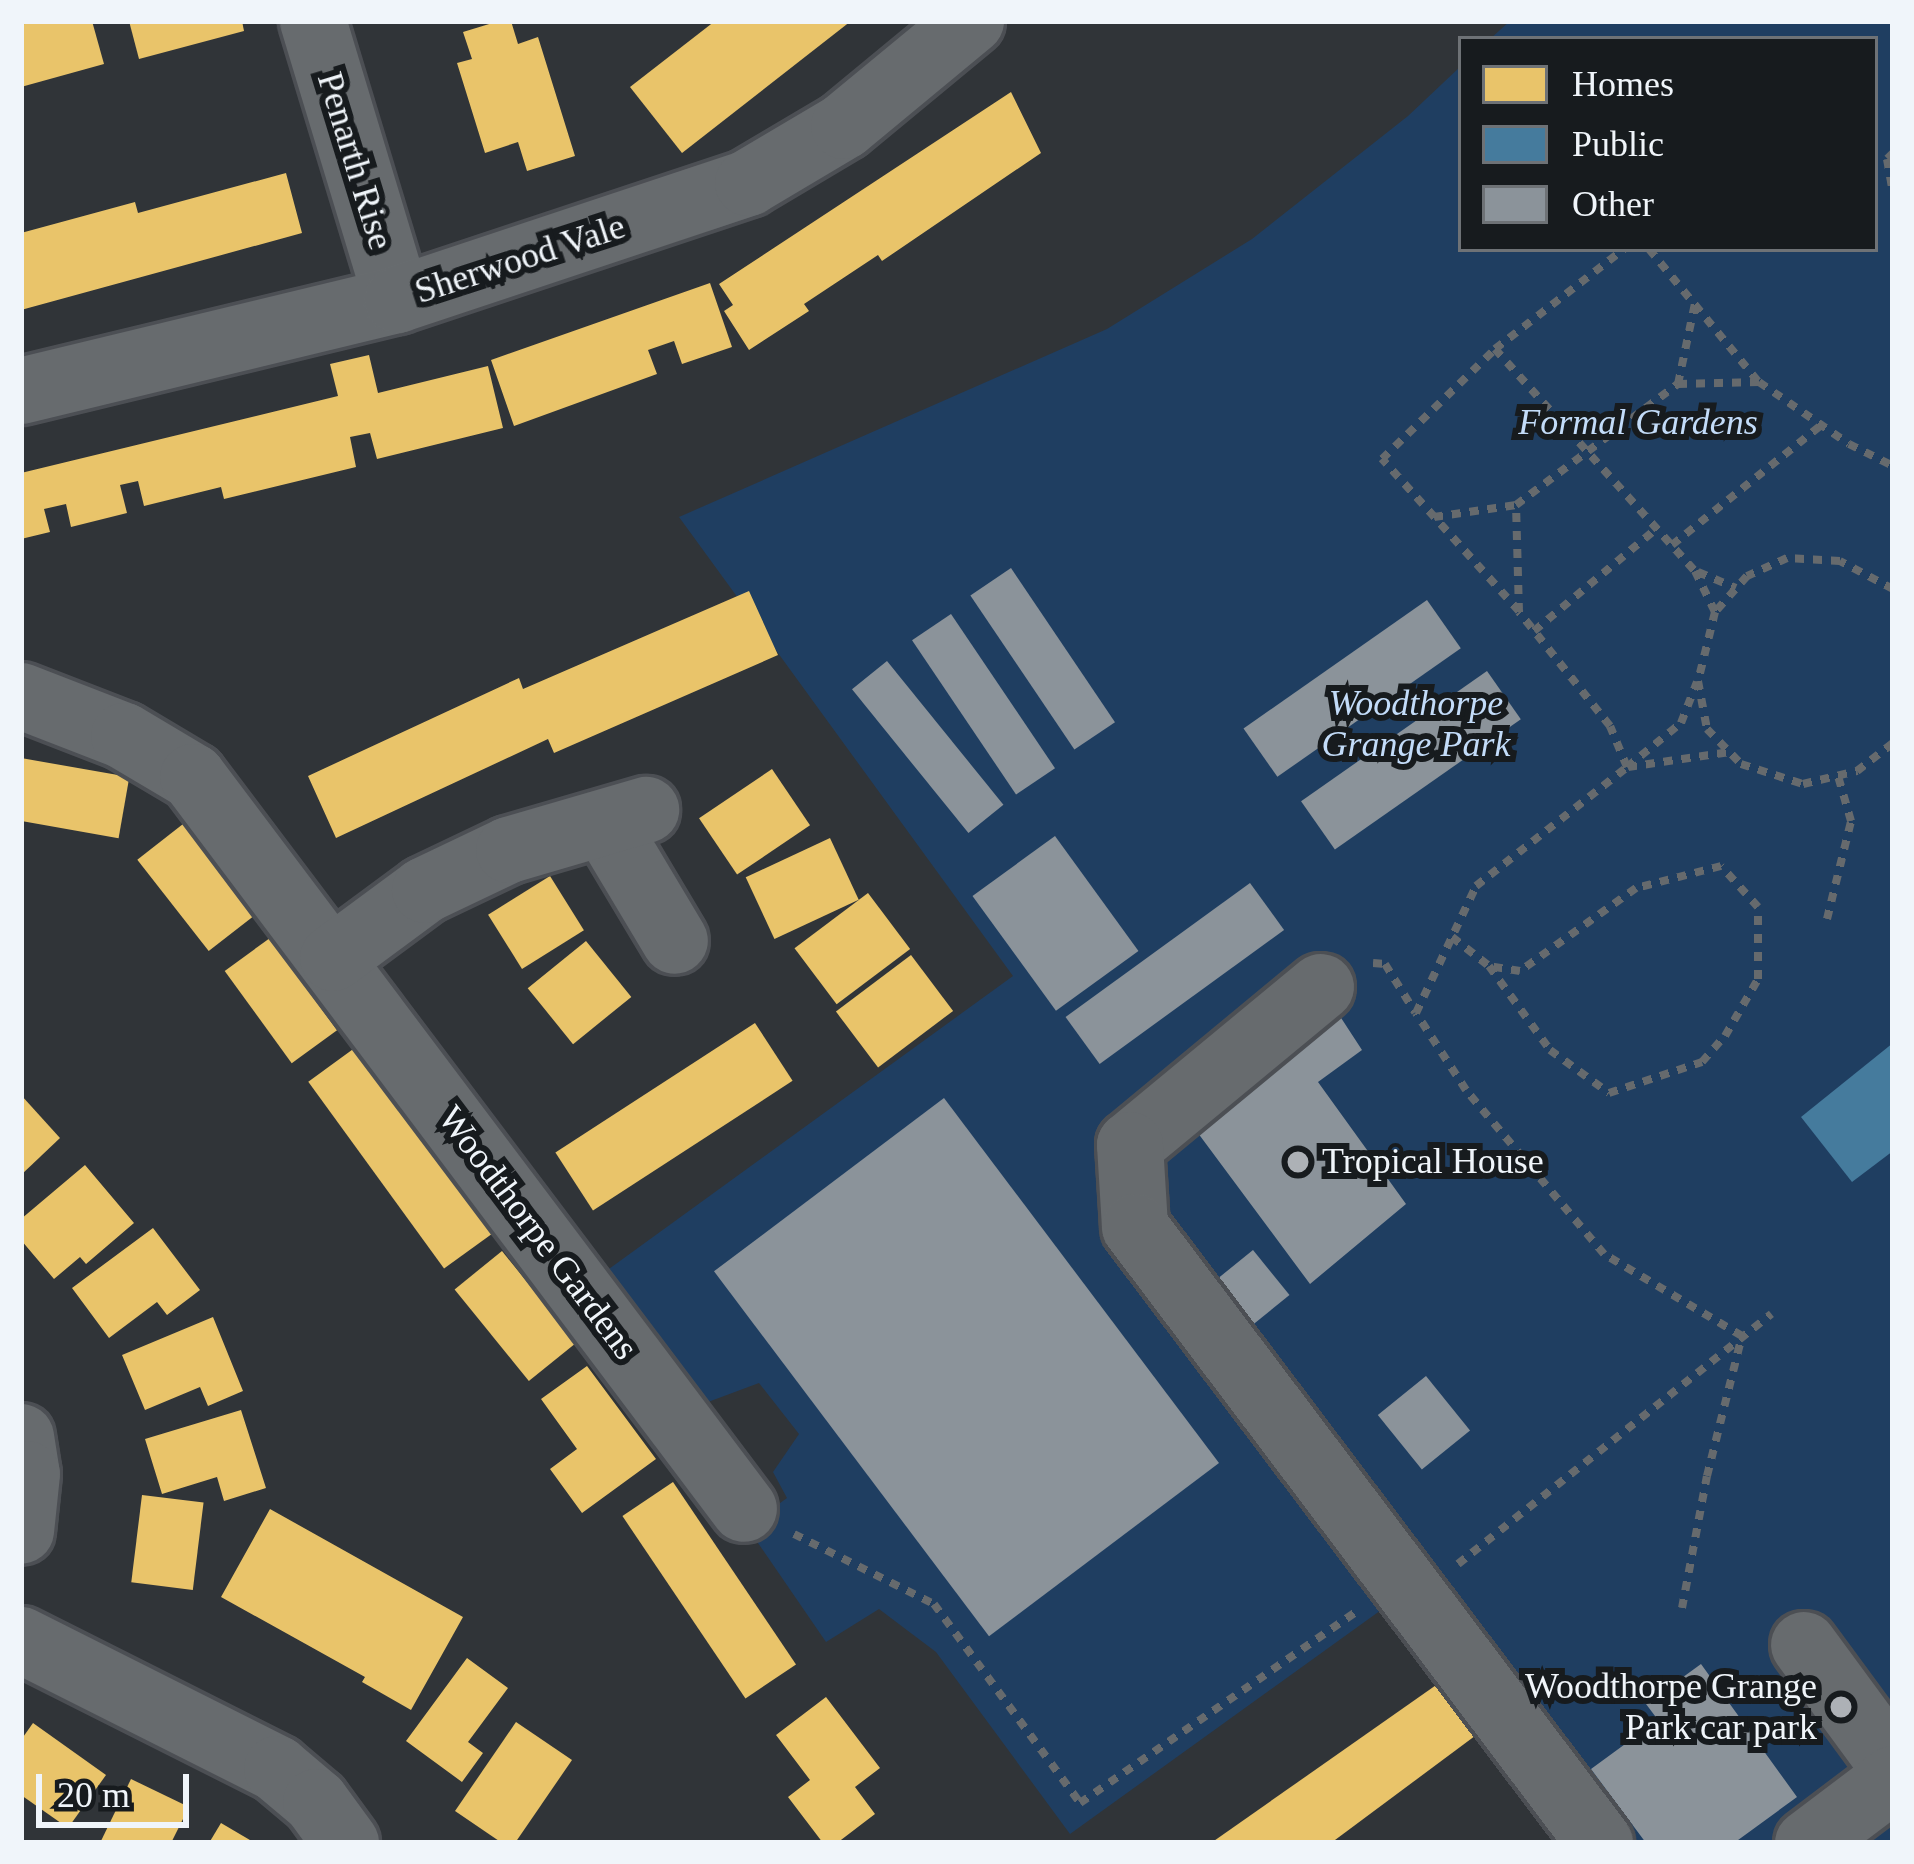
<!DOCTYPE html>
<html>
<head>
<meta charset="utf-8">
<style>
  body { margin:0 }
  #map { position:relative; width:1914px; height:1864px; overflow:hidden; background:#303438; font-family:"Times New Roman",serif }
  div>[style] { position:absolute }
  .green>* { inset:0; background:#1f3e61 }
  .homes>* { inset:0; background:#e9c46a; transform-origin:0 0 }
  .public>* { inset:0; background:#457b9d }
  .building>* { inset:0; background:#8b939a; transform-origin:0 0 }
  .path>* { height:8px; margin-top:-4px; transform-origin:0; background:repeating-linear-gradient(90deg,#666a6d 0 9px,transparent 0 18px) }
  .roads { filter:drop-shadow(3px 0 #4c4f54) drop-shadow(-3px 0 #4c4f54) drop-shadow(0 3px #4c4f54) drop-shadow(0 -3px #4c4f54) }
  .minor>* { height:66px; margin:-33px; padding:0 33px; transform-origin:33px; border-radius:33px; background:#676b6e }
  .dots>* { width:33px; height:33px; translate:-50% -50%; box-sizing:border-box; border:6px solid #171b1e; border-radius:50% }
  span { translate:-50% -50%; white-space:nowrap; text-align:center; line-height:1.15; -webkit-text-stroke:12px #171b1e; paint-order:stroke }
  .street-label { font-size:36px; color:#f0f5fa }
  .park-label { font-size:36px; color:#c3dcf9; font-style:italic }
  .poi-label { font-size:36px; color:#f0f5fa }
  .left { translate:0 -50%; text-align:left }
  .right { translate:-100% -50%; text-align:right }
  .frame { position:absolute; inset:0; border:24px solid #f0f5fa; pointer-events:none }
  .legend { position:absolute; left:1458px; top:36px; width:420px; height:216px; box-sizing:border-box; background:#171b1e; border:3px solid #6e7276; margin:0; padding:15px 21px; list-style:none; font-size:36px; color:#f0f5fa }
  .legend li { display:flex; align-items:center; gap:24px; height:60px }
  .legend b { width:60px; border:3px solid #6e7276 }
  .scale { position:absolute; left:36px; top:1774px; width:153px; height:54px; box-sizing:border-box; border:6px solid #f0f5fa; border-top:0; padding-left:15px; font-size:36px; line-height:42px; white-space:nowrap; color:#f0f5fa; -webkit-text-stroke:9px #171b1e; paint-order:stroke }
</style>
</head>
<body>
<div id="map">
  <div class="green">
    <i style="clip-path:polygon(1510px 21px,1893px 21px,1893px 1843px,1579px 1843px,1395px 1600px,1070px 1834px,936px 1652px,879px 1609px,826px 1642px,747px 1527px,787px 1498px,773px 1472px,799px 1434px,759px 1383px,700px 1405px,602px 1274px,1013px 976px,679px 517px,1107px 329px,1252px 239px,1408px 116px,1461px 66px,1461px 249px,1875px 249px,1875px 39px,1490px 39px)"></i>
  </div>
  <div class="homes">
    <i style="clip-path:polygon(35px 21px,92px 21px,104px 64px,21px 87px,21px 25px)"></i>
    <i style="clip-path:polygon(129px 21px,242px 21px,244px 31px,139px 59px)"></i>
    <i style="clip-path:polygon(499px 21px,511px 21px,518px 44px,538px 37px,575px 156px,527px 171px,518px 142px,485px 153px,457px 63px,472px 59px,463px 32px)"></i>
    <i style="clip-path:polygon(715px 21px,851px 21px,682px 153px,630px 87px)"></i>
    <i style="clip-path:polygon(1011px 92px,1041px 153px,882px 261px,878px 255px,804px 304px,809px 311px,749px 350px,724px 311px,733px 305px,719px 284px)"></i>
    <i style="clip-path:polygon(286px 173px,302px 233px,21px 310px,21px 233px,135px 202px,138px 213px)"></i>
    <i style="clip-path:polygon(710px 283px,732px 347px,682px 364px,674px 341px,648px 350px,657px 374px,514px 426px,491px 360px)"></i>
    <i style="clip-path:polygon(369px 355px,378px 393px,488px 366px,503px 428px,377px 459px,370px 433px,350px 437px,356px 467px,224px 499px,221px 487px,144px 506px,138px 481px,120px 485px,127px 513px,71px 527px,66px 504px,44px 509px,50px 532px,21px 539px,21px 473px,338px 396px,330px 364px)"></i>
    <i style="clip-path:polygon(749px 591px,778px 655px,554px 753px,548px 739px,336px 838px,308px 776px,519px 678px,523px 689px)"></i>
    <i style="left:21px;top:758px;width:110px;height:62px;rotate:10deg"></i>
    <i style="left:772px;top:769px;width:68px;height:88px;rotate:56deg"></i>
    <i style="left:183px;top:824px;width:116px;height:58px;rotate:52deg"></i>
    <i style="left:830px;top:838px;width:68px;height:93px;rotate:65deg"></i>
    <i style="left:550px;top:876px;width:64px;height:73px;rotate:58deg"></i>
    <i style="left:868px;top:893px;width:70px;height:92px;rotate:53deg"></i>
    <i style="left:270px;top:938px;width:114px;height:56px;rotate:54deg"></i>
    <i style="left:586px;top:941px;width:72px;height:75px;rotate:51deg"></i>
    <i style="left:911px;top:955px;width:70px;height:94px;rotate:53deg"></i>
    <i style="left:755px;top:1023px;width:69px;height:238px;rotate:57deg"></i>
    <i style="left:356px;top:1047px;width:231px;height:59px;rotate:54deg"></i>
    <i style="clip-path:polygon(21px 1095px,60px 1138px,21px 1175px)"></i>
    <i style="clip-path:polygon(85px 1165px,134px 1223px,86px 1264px,80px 1257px,54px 1279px,21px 1240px,21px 1219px)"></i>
    <i style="clip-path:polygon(153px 1228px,200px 1290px,167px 1315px,157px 1302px,109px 1338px,72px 1288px)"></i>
    <i style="left:502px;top:1251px;width:118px;height:61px;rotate:51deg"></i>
    <i style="clip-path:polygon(213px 1317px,243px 1391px,208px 1406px,200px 1387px,145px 1410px,122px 1355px)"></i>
    <i style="clip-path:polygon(587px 1366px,656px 1459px,582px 1513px,550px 1469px,577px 1449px,541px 1399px)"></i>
    <i style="clip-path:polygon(241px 1410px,266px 1488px,224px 1501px,217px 1477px,162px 1494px,145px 1439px)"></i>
    <i style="left:673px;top:1482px;width:220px;height:61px;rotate:56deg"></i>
    <i style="left:142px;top:1495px;width:62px;height:88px;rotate:7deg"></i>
    <i style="clip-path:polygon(270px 1509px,463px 1617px,411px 1710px,362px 1682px,365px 1677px,221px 1597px)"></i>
    <i style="clip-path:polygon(467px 1658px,508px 1688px,468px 1742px,483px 1753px,462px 1782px,406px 1741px)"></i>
    <i style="clip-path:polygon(1449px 1676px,1487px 1727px,1331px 1843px,1211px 1843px)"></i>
    <i style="clip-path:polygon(826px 1697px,880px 1768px,855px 1787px,875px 1814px,837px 1843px,823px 1843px,788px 1797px,810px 1780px,776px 1735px)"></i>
    <i style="clip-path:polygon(516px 1722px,572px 1760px,515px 1843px,502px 1843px,455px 1811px)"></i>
    <i style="clip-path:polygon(33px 1723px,106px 1775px,68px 1828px,21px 1795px,21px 1740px)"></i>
    <i style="clip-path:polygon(131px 1779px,189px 1807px,171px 1843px,100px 1843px)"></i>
    <i style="clip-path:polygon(221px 1823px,255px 1843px,209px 1843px)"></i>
  </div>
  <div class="public">
    <i style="clip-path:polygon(1893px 1043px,1893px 1151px,1852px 1182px,1801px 1117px)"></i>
  </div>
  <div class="building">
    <i style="left:1011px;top:568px;width:186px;height:49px;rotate:56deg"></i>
    <i style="left:1427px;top:600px;width:59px;height:224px;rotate:55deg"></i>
    <i style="left:951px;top:614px;width:186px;height:47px;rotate:56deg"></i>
    <i style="left:887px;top:661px;width:185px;height:45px;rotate:51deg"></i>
    <i style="left:1487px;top:671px;width:59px;height:227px;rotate:55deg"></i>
    <i style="left:1055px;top:836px;width:142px;height:102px;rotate:54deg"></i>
    <i style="left:1250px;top:883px;width:58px;height:228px;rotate:54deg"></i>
    <i style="clip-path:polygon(1332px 1004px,1362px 1050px,1318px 1082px,1406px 1204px,1310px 1284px,1189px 1121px)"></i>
    <i style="left:944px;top:1098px;width:457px;height:288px;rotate:53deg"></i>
    <i style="left:1253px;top:1250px;width:58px;height:60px;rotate:51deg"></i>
    <i style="left:1426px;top:1376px;width:70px;height:62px;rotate:51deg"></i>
    <i style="clip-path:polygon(1701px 1664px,1797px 1797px,1734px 1843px,1646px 1843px,1591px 1769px,1658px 1720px,1646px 1704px)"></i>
  </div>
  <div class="path">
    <i style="left:1893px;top:153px;width:8px;rotate:135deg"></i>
    <i style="left:1887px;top:159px;width:34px;rotate:80deg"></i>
    <i style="left:1649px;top:249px;width:171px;rotate:50.5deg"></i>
    <i style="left:1495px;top:349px;width:299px;rotate:48deg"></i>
    <i style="left:1695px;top:571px;width:46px;rotate:64deg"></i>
    <i style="left:1678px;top:384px;width:83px;rotate:-78.1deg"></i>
    <i style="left:1434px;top:517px;width:83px;rotate:-8.3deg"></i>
    <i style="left:1672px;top:545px;width:191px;rotate:-38.8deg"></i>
    <i style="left:1698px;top:572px;width:41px;rotate:22.8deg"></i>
    <i style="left:1893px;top:589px;width:60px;rotate:-152.2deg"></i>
    <i style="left:1840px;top:561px;width:53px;rotate:-176.8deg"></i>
    <i style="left:1787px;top:558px;width:44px;rotate:155.8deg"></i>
    <i style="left:1747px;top:576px;width:48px;rotate:131.6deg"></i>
    <i style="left:1715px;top:612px;width:71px;rotate:103.8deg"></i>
    <i style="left:1698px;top:681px;width:49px;rotate:79.4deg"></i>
    <i style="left:1707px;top:729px;width:49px;rotate:45.8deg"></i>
    <i style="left:1741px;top:764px;width:65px;rotate:17.9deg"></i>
    <i style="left:1803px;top:784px;width:56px;rotate:-13.5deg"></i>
    <i style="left:1857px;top:771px;width:46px;rotate:-37.9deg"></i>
    <i style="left:1519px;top:611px;width:205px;rotate:-132deg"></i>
    <i style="left:1382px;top:459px;width:158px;rotate:-44.2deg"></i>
    <i style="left:1495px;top:349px;width:163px;rotate:-37.8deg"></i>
    <i style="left:1534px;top:631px;width:160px;rotate:-39.9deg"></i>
    <i style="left:1627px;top:767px;width:70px;rotate:-39.2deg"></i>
    <i style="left:1681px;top:723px;width:44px;rotate:-68.7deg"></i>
    <i style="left:1628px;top:767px;width:103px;rotate:-8.4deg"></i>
    <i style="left:1827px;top:919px;width:101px;rotate:-76.2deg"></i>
    <i style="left:1851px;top:821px;width:47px;rotate:-106.1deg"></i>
    <i style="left:1452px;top:937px;width:47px;rotate:38.1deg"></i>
    <i style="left:1489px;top:966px;width:104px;rotate:54deg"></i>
    <i style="left:1550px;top:1050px;width:73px;rotate:36.1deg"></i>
    <i style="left:1609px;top:1093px;width:98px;rotate:-18.4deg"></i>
    <i style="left:1702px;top:1062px;width:35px;rotate:-49deg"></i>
    <i style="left:1725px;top:1036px;width:66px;rotate:-59.9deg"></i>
    <i style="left:1758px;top:979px;width:72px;rotate:-90deg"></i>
    <i style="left:1758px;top:907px;width:55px;rotate:-132.1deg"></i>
    <i style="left:1721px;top:866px;width:88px;rotate:165.5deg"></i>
    <i style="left:1636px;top:888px;width:143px;rotate:144.4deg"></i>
    <i style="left:1520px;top:971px;width:31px;rotate:-171deg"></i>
    <i style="left:1373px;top:963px;width:12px;rotate:5deg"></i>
    <i style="left:1385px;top:964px;width:57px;rotate:58deg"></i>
    <i style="left:794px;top:1534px;width:157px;rotate:26.6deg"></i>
    <i style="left:934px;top:1604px;width:247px;rotate:53.7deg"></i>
    <i style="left:1080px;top:1803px;width:337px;rotate:-34.7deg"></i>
    <i style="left:1458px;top:1564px;width:401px;rotate:-38.6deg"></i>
    <i style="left:1682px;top:1608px;width:134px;rotate:-79.3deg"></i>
    <i style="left:1707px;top:1476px;width:144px;rotate:-76deg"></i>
    <i style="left:1742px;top:1336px;width:161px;rotate:-149.3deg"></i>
    <i style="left:1604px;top:1254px;width:214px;rotate:-130.1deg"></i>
    <i style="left:1466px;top:1090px;width:92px;rotate:-123deg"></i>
    <i style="left:1416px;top:1013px;width:140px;rotate:-64.7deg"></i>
    <i style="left:1476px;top:886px;width:192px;rotate:-38.2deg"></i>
    <i style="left:1627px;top:767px;width:44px;rotate:-112.5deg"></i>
    <i style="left:1610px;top:726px;width:146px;rotate:-128.6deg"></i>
    <i style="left:1519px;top:612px;width:107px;rotate:-91.6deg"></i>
    <i style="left:1516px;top:505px;width:202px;rotate:-36.8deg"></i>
    <i style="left:1678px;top:384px;width:81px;rotate:-1.4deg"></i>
    <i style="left:1759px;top:382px;width:109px;rotate:34.6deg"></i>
    <i style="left:1849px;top:444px;width:49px;rotate:26.6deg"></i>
  </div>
  <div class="roads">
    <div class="minor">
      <i style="left:313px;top:21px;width:291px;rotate:73.2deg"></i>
      <i style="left:21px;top:391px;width:387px;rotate:-13.6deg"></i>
      <i style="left:397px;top:300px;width:370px;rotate:-18.4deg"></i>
      <i style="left:748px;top:183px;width:112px;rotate:-30.7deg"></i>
      <i style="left:844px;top:126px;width:165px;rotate:-39.6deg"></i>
      <i style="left:21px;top:696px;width:110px;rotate:21.2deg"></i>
      <i style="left:124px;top:736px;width:80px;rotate:30.7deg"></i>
      <i style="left:193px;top:777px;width:916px;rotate:53.03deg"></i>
      <i style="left:605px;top:824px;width:136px;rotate:59.1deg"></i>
      <i style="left:333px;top:958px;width:114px;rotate:-36.5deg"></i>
      <i style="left:425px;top:890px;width:93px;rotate:-25.5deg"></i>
      <i style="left:509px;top:850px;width:143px;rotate:-16.3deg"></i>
      <i style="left:1321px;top:987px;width:248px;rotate:140.4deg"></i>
      <i style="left:1130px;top:1145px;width:82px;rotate:86.5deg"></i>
      <i style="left:1135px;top:1227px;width:772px;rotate:52.95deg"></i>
      <i style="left:21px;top:1437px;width:37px;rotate:81deg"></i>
      <i style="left:27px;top:1474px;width:57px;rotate:96deg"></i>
      <i style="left:21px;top:1640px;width:287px;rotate:26.7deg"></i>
      <i style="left:277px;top:1769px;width:51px;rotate:40.2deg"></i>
      <i style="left:316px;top:1802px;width:51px;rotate:53.8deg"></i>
      <i style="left:1804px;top:1645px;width:150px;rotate:53.7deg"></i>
      <i style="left:1808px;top:1843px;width:106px;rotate:-37deg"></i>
    </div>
  </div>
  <div class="dots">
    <i style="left:1298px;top:1162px;background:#adb1b6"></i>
    <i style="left:1841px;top:1707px;background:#adb1b6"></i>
  </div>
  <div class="street-label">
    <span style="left:355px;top:161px;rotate:73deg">Penarth Rise</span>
    <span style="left:520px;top:259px;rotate:-18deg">Sherwood Vale</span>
    <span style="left:538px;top:1233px;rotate:53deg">Woodthorpe Gardens</span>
  </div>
  <div class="park-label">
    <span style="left:1638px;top:423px">Formal Gardens</span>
    <span style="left:1416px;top:724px">Woodthorpe<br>Grange Park</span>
  </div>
  <div class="poi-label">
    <span class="left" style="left:1322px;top:1162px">Tropical House</span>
    <span class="right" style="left:1817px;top:1707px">Woodthorpe Grange<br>Park car park</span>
  </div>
  <div class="frame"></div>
  <ul class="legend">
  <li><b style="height:33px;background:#e9c46a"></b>Homes</li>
  <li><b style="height:33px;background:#457b9d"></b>Public</li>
  <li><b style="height:33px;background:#8b939a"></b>Other</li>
  </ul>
  <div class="scale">20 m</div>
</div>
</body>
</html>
